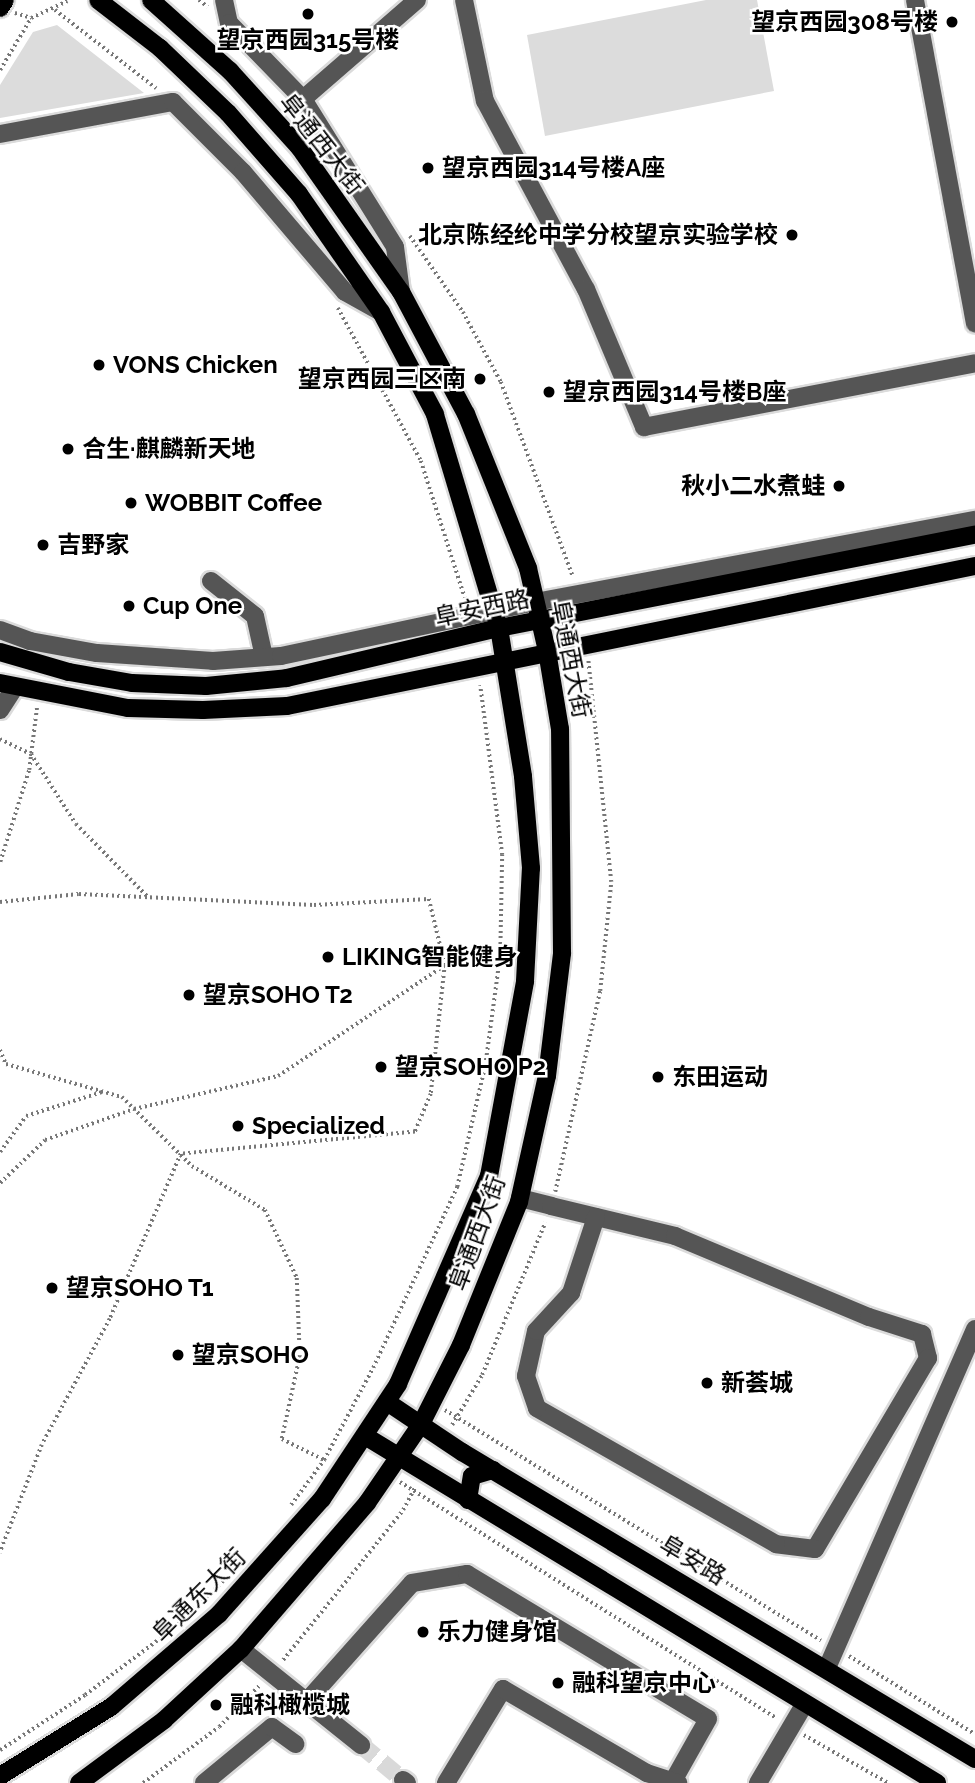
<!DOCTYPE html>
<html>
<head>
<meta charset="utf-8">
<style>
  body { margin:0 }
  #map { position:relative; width:975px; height:1783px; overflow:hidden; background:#fff; font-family:Raleway,"Noto Sans SC",sans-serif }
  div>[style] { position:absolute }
  .green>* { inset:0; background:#dcdcdc }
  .minor-tunnel>* { height:18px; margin-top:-9px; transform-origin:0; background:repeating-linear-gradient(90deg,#d9d9d9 0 18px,transparent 0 27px) }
  .path>* { height:3.5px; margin-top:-1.75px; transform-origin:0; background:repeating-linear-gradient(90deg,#777 0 2px,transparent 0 5.5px) }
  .roads { filter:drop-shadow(2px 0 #dbdbdb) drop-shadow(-2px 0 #dbdbdb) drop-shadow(0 2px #dbdbdb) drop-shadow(0 -2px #dbdbdb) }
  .minor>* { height:18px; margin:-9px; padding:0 9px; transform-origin:9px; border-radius:9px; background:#555 }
  .major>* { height:18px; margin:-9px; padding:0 9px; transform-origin:9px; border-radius:9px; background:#000 }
  .dots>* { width:19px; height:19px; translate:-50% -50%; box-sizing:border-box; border:4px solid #fff; border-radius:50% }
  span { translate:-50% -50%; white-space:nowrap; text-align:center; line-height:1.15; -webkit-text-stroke:5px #fff; paint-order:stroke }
  .poi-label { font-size:24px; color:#000; font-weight:700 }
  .right { translate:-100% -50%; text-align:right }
  .left { translate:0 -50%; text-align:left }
  .street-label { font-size:24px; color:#000 }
</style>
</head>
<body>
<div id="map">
  <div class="green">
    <i style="clip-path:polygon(706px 0,757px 0,774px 91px,545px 136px,527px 35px)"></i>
    <i style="clip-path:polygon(57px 25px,144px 93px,0 118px,0 85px,33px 32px)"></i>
  </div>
  <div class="minor-tunnel">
    <i style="left:361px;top:1745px;width:55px;rotate:39.8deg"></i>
  </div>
  <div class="path">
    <i style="left:199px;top:0;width:11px;rotate:38deg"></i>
    <i style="left:55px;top:10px;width:128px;rotate:37.7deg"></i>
    <i style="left:15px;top:13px;width:17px;rotate:17deg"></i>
    <i style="left:31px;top:18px;width:40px;rotate:-25deg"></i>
    <i style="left:0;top:70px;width:61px;rotate:-59.2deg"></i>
    <i style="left:410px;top:236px;width:93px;rotate:55.1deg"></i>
    <i style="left:463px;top:312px;width:80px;rotate:61.5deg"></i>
    <i style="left:501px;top:382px;width:208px;rotate:69.7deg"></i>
    <i style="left:338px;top:308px;width:174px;rotate:61.5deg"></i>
    <i style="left:421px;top:461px;width:147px;rotate:72.2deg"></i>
    <i style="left:0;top:739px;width:34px;rotate:26deg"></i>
    <i style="left:31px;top:754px;width:83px;rotate:57.3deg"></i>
    <i style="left:76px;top:824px;width:104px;rotate:45.4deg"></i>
    <i style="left:0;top:862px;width:96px;rotate:-72.5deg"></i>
    <i style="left:29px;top:770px;width:64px;rotate:-82.9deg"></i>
    <i style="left:0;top:902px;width:79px;rotate:-5.8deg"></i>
    <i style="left:79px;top:894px;width:235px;rotate:2.7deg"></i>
    <i style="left:314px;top:905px;width:115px;rotate:-3deg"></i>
    <i style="left:429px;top:899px;width:68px;rotate:76.4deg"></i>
    <i style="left:445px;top:965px;width:130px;rotate:96.2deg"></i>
    <i style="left:431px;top:1094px;width:41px;rotate:112.8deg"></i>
    <i style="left:415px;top:1132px;width:235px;rotate:174.6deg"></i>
    <i style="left:181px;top:1154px;width:180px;rotate:113.3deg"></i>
    <i style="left:110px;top:1319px;width:143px;rotate:118.4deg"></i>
    <i style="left:42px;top:1445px;width:116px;rotate:111.3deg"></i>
    <i style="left:0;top:1050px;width:15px;rotate:67deg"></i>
    <i style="left:6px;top:1064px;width:121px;rotate:15.9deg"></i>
    <i style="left:122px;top:1097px;width:98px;rotate:44.6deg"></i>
    <i style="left:192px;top:1166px;width:85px;rotate:31.1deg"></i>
    <i style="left:265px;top:1210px;width:75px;rotate:64.8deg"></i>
    <i style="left:297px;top:1278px;width:78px;rotate:87.8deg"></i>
    <i style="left:300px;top:1356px;width:85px;rotate:102.2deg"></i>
    <i style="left:282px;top:1439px;width:47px;rotate:26.6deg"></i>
    <i style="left:0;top:1152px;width:44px;rotate:-54.2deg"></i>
    <i style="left:26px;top:1116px;width:80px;rotate:-17.5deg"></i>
    <i style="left:0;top:1183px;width:62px;rotate:-43.7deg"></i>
    <i style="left:45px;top:1140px;width:94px;rotate:-19.2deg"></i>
    <i style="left:134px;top:1109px;width:148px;rotate:-12.9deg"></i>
    <i style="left:278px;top:1076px;width:201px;rotate:-33.6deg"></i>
    <i style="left:555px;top:1192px;width:206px;rotate:-77.4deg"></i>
    <i style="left:600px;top:991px;width:110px;rotate:-84.2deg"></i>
    <i style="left:611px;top:882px;width:222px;rotate:-95.9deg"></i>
    <i style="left:445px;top:1410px;width:441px;rotate:31.5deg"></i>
    <i style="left:452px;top:1425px;width:58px;rotate:-59deg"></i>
    <i style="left:482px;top:1375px;width:165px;rotate:-67.5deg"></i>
    <i style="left:400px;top:1482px;width:444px;rotate:32.1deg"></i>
    <i style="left:291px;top:1505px;width:56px;rotate:-53.7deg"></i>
    <i style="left:324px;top:1460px;width:104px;rotate:-62deg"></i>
    <i style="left:373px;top:1368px;width:200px;rotate:-65.1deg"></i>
    <i style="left:457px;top:1187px;width:124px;rotate:-77deg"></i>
    <i style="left:485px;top:1066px;width:112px;rotate:-82.3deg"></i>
    <i style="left:500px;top:955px;width:100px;rotate:-88.9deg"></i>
    <i style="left:502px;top:855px;width:171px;rotate:-97.4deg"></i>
    <i style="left:849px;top:1656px;width:148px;rotate:31.8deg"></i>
    <i style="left:283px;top:1660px;width:192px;rotate:-51.3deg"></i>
    <i style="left:403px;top:1510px;width:27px;rotate:-62deg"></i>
    <i style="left:804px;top:1735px;width:97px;rotate:29.7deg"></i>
    <i style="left:0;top:1750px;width:101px;rotate:-32.9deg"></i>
    <i style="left:85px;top:1695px;width:111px;rotate:-37deg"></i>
    <i style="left:174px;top:1628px;width:68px;rotate:-43.8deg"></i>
    <i style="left:143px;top:1783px;width:94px;rotate:-36.4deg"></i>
    <i style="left:219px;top:1727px;width:60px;rotate:-45.7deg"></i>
  </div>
  <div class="roads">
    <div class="minor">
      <i style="left:224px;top:0;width:24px;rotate:78deg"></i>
      <i style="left:229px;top:23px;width:106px;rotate:45.8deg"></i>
      <i style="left:303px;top:99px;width:174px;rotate:58.1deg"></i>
      <i style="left:395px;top:247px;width:45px;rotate:82.4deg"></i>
      <i style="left:464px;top:0;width:103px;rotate:78.3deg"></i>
      <i style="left:485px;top:101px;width:213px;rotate:61.8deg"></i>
      <i style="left:586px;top:289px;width:150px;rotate:67.2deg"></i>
      <i style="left:644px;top:427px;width:337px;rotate:-10.9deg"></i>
      <i style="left:915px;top:0;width:329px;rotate:79.5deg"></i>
      <i style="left:303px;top:99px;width:151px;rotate:-41deg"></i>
      <i style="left:0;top:134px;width:176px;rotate:-10.5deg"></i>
      <i style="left:173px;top:102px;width:99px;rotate:45deg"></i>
      <i style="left:243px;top:172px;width:157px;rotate:49.6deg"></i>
      <i style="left:345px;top:292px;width:41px;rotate:29.1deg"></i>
      <i style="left:211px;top:581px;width:56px;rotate:38.5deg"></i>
      <i style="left:255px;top:616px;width:42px;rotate:77.6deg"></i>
      <i style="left:0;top:630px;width:32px;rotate:20deg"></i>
      <i style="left:30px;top:641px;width:68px;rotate:10.2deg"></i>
      <i style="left:97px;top:653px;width:116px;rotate:3.9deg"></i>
      <i style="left:213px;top:661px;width:68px;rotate:-4.2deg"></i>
      <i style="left:281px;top:656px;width:261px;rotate:-12deg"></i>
      <i style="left:536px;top:602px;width:447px;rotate:-10.6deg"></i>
      <i style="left:0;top:710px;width:27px;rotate:-57deg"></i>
      <i style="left:520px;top:1198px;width:32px;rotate:14deg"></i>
      <i style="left:551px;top:1206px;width:128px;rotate:13.6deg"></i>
      <i style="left:675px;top:1236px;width:210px;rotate:22.7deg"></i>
      <i style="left:869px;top:1317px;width:56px;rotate:17.8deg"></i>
      <i style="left:922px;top:1334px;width:25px;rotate:76deg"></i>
      <i style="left:928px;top:1358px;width:222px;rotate:120.6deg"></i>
      <i style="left:815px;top:1549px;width:39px;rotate:-173deg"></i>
      <i style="left:776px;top:1544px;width:275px;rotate:-150.4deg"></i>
      <i style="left:537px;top:1408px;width:34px;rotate:-109deg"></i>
      <i style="left:526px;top:1376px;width:46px;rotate:-77.5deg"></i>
      <i style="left:536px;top:1331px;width:52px;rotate:-47.4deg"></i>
      <i style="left:571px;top:1293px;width:80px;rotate:-71.8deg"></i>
      <i style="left:241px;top:1649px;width:154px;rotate:38.7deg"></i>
      <i style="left:827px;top:1668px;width:370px;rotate:-66.4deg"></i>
      <i style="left:307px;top:1701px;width:158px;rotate:-48.3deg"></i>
      <i style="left:412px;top:1583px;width:56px;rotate:-9.3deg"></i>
      <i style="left:467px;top:1574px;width:281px;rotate:31deg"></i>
      <i style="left:708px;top:1719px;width:71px;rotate:119.4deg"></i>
      <i style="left:403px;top:1780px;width:5px;rotate:37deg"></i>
      <i style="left:204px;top:1783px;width:88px;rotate:-39.5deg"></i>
      <i style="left:272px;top:1727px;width:29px;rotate:36deg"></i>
      <i style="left:446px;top:1783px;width:110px;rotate:-58.8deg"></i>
      <i style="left:503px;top:1689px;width:167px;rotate:30.3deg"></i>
      <i style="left:647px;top:1773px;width:33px;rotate:18deg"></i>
      <i style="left:758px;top:1783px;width:91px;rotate:-59.5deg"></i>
    </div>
    <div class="major">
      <i style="left:0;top:8px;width:9px;rotate:-58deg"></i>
      <i style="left:0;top:652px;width:72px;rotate:16.2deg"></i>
      <i style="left:69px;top:672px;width:64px;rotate:9.9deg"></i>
      <i style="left:132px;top:683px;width:74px;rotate:2.3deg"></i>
      <i style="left:206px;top:686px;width:81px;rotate:-5.6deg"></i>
      <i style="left:287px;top:678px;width:218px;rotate:-13.3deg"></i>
      <i style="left:499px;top:628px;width:485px;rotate:-11.1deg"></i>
      <i style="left:0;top:683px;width:130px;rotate:11.1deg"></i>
      <i style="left:128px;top:708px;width:75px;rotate:1.5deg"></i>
      <i style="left:203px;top:710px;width:84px;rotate:-2.7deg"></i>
      <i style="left:287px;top:706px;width:702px;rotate:-11.5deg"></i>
      <i style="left:387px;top:1402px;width:90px;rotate:33.7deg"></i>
      <i style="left:462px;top:1452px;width:598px;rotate:30.9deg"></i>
      <i style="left:365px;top:1436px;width:669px;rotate:31.24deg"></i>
      <i style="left:468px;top:1500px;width:24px;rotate:-81deg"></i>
      <i style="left:472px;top:1476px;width:22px;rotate:-16deg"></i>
      <i style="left:0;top:1776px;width:131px;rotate:-31.9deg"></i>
      <i style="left:111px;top:1707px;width:143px;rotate:-40.7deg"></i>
      <i style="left:219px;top:1614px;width:154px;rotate:-48.2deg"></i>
      <i style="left:322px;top:1499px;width:138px;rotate:-56.5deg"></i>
      <i style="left:398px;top:1384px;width:227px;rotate:-66.4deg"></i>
      <i style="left:489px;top:1176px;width:198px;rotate:-79.5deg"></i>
      <i style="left:525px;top:981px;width:113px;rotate:-87deg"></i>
      <i style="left:531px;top:868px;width:92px;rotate:-95deg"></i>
      <i style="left:523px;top:776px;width:150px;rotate:-99.2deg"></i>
      <i style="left:499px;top:628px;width:223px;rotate:-106.7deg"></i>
      <i style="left:435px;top:414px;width:115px;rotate:-117.9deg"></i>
      <i style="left:381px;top:312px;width:144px;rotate:-124.8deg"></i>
      <i style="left:299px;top:194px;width:108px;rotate:-131.2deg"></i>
      <i style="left:228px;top:113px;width:94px;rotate:-136.3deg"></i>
      <i style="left:160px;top:48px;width:78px;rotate:-142.3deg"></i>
      <i style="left:79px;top:1783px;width:106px;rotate:-36.5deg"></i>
      <i style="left:164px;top:1720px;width:105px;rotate:-42.7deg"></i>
      <i style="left:241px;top:1649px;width:193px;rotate:-49.2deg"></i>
      <i style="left:367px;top:1503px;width:96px;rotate:-55.6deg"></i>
      <i style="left:421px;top:1424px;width:89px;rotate:-63.1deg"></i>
      <i style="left:461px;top:1345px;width:154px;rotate:-67.9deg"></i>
      <i style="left:519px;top:1202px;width:129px;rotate:-77.5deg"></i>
      <i style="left:547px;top:1076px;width:124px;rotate:-83deg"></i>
      <i style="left:562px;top:953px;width:224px;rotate:-90.5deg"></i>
      <i style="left:560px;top:729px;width:79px;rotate:-99.5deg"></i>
      <i style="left:547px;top:651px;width:85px;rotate:-102.9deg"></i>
      <i style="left:528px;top:568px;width:166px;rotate:-111.9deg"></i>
      <i style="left:466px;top:414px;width:138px;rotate:-118deg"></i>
      <i style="left:401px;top:292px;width:177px;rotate:-125.1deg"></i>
      <i style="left:299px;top:147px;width:103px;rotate:-132.2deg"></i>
      <i style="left:230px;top:71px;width:106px;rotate:-138.1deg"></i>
    </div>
  </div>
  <div class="dots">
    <i style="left:308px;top:14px;background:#000"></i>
    <i style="left:952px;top:22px;background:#000"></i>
    <i style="left:428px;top:168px;background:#000"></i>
    <i style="left:792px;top:235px;background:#000"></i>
    <i style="left:99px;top:365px;background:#000"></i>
    <i style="left:480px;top:379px;background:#000"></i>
    <i style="left:549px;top:392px;background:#000"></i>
    <i style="left:68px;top:449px;background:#000"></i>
    <i style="left:839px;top:486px;background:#000"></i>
    <i style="left:131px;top:503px;background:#000"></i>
    <i style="left:43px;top:545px;background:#000"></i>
    <i style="left:129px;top:606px;background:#000"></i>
    <i style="left:328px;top:957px;background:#000"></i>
    <i style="left:189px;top:995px;background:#000"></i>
    <i style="left:381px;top:1067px;background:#000"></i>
    <i style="left:658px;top:1077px;background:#000"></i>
    <i style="left:238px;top:1126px;background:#000"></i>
    <i style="left:52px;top:1288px;background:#000"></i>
    <i style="left:178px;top:1355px;background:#000"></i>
    <i style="left:707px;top:1383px;background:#000"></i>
    <i style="left:423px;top:1632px;background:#000"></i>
    <i style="left:558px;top:1683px;background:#000"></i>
    <i style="left:216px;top:1705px;background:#000"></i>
  </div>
  <div class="poi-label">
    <span class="right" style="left:938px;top:22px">望京西园308号楼</span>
    <span style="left:308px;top:40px">望京西园315号楼</span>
    <span class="left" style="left:442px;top:168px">望京西园314号楼A座</span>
    <span class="right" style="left:778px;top:235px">北京陈经纶中学分校望京实验学校</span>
    <span class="left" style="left:113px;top:365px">VONS Chicken</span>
    <span class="right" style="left:466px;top:379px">望京西园三区南</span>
    <span class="left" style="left:563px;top:392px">望京西园314号楼B座</span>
    <span class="left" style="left:82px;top:449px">合生·麒麟新天地</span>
    <span class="right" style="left:825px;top:486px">秋小二水煮蛙</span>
    <span class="left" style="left:145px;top:503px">WOBBIT Coffee</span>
    <span class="left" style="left:57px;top:545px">吉野家</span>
    <span class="left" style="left:143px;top:606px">Cup One</span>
    <span class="left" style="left:342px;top:957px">LIKING智能健身</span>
    <span class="left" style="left:203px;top:995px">望京SOHO T2</span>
    <span class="left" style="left:395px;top:1067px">望京SOHO P2</span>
    <span class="left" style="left:672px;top:1077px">东田运动</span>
    <span class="left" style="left:252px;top:1126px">Specialized</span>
    <span class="left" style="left:66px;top:1288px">望京SOHO T1</span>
    <span class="left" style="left:192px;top:1355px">望京SOHO</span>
    <span class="left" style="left:721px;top:1383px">新荟城</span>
    <span class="left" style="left:437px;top:1632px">乐力健身馆</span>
    <span class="left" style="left:572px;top:1683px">融科望京中心</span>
    <span class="left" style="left:230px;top:1705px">融科橄榄城</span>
  </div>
  <div class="street-label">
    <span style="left:322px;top:144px;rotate:52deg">阜通西大街</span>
    <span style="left:482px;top:608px;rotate:-12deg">阜安西路</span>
    <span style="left:571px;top:659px;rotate:79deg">阜通西大街</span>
    <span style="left:477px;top:1233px;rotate:-70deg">阜通西大街</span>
    <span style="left:693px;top:1560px;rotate:31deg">阜安路</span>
    <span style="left:199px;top:1595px;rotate:-45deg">阜通东大街</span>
  </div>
</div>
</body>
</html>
